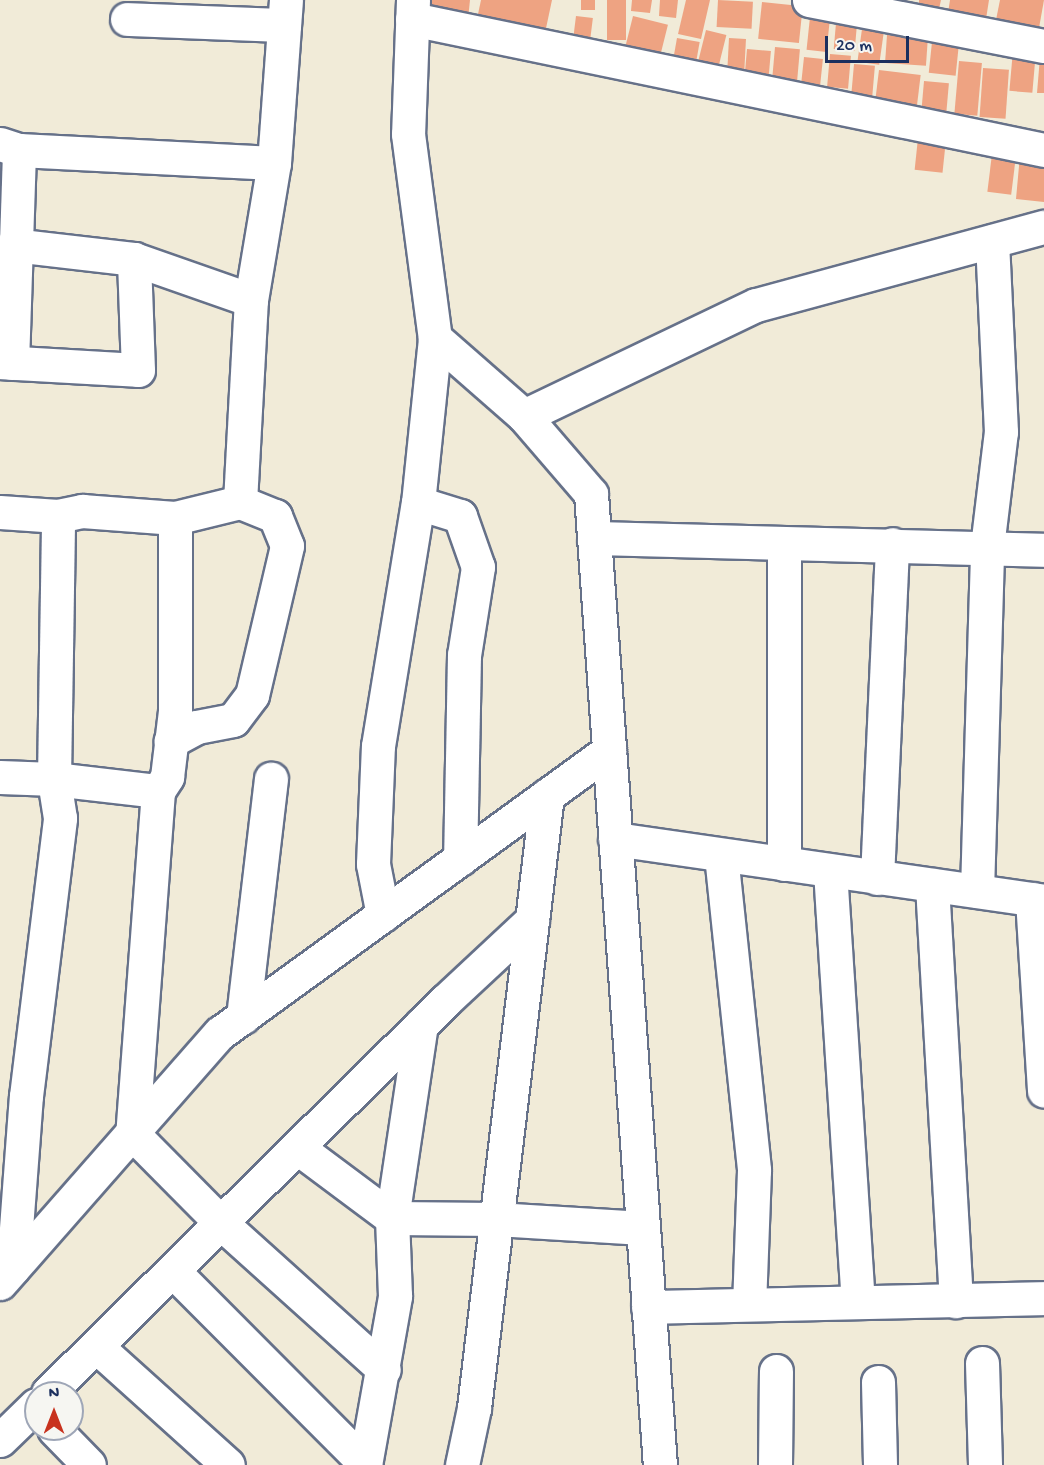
<!DOCTYPE html>
<html>
<head>
<meta charset="utf-8">
<style>
  body { margin:0 }
  #map { position:relative; width:1044px; height:1465px; overflow:hidden; background:#f1ebd8; font-family:"Gochi Hand",sans-serif }
  div>[style] { position:absolute }
  .building>* { inset:0; background:#eea382; transform-origin:0 0 }
  .roads { filter:drop-shadow(2px 0 #667189) drop-shadow(-2px 0 #667189) drop-shadow(0 2px #667189) drop-shadow(0 -2px #667189) }
  .minor>* { height:33px; margin:-16.5px; padding:0 16.5px; transform-origin:16.5px; border-radius:16.5px; background:#fff }
  span { translate:-50% -50%; white-space:nowrap; text-align:center; line-height:1.15; -webkit-text-stroke:4.5px #f6f6f2; paint-order:stroke }
  .north { position:absolute; left:24px; top:1381px; width:60px; height:60px; box-sizing:border-box; background:#f6f6f2; border:2px solid #9ea6b7; border-radius:50%; rotate:0deg; font-size:16px; font-weight:700; line-height:24px; text-align:center; color:#1b2f5e }
  .north::after { content:''; display:block; margin:auto; width:21px; height:27px; background:#c8321e; clip-path:polygon(50% 0,100% 100%,50% 72%,0 100%) }
  .scale { position:absolute; left:825px; top:36px; width:84px; height:27px; box-sizing:border-box; border:3px solid #1b2f5e; border-top:0; padding-left:8px; font-size:18px; line-height:21px; white-space:nowrap; color:#1b2f5e; -webkit-text-stroke:4px #f6f6f2; paint-order:stroke }
</style>
</head>
<body>
<div id="map">
  <div class="building">
    <i style="clip-path:polygon(432px 0,470px 0,468px 19px,431px 15px)"></i>
    <i style="clip-path:polygon(481px 0,552px 0,545px 33px,477px 19px)"></i>
    <i style="left:581px;top:0;width:14px;height:10px"></i>
    <i style="left:607px;top:0;width:19px;height:40px"></i>
    <i style="clip-path:polygon(632px 0,652px 0,650px 13px,631px 11px)"></i>
    <i style="clip-path:polygon(660px 0,678px 0,676px 18px,659px 16px)"></i>
    <i style="clip-path:polygon(686px 0,710px 0,701px 39px,678px 34px)"></i>
    <i style="left:718px;top:0;width:35px;height:27px;rotate:3deg"></i>
    <i style="clip-path:polygon(919px 0,941px 0,939px 9px,919px 5px)"></i>
    <i style="clip-path:polygon(950px 0,989px 0,986px 19px,948px 13px)"></i>
    <i style="clip-path:polygon(1000px 0,1044px 0,1039px 28px,996px 20px)"></i>
    <i style="left:762px;top:2px;width:41px;height:37px;rotate:6deg"></i>
    <i style="left:576px;top:16px;width:17px;height:32px;rotate:7deg"></i>
    <i style="left:633px;top:16px;width:36px;height:41px;rotate:14deg"></i>
    <i style="left:810px;top:17px;width:20px;height:33px;rotate:6deg"></i>
    <i style="left:836px;top:23px;width:21px;height:26px;rotate:5deg"></i>
    <i style="left:862px;top:29px;width:22px;height:33px;rotate:8deg"></i>
    <i style="left:706px;top:30px;width:21px;height:38px;rotate:14deg"></i>
    <i style="left:887px;top:35px;width:41px;height:28px;rotate:4deg"></i>
    <i style="left:677px;top:38px;width:23px;height:27px;rotate:10deg"></i>
    <i style="left:729px;top:38px;width:17px;height:33px;rotate:3deg"></i>
    <i style="left:932px;top:42px;width:27px;height:31px;rotate:6deg"></i>
    <i style="left:775px;top:47px;width:25px;height:36px;rotate:5deg"></i>
    <i style="left:747px;top:49px;width:24px;height:28px;rotate:5deg"></i>
    <i style="left:1013px;top:50px;width:23px;height:41px;rotate:5deg"></i>
    <i style="left:830px;top:54px;width:21px;height:33px;rotate:5deg"></i>
    <i style="left:804px;top:57px;width:19px;height:29px;rotate:6deg"></i>
    <i style="clip-path:polygon(1040px 57px,1044px 58px,1044px 93px,1037px 93px)"></i>
    <i style="left:959px;top:61px;width:23px;height:53px;rotate:5deg"></i>
    <i style="left:854px;top:64px;width:21px;height:36px;rotate:5deg"></i>
    <i style="left:983px;top:68px;width:26px;height:49px;rotate:4deg"></i>
    <i style="left:879px;top:70px;width:42px;height:34px;rotate:7deg"></i>
    <i style="left:924px;top:81px;width:25px;height:30px;rotate:5deg"></i>
    <i style="left:918px;top:138px;width:28px;height:32px;rotate:6deg"></i>
    <i style="left:992px;top:154px;width:24px;height:38px;rotate:7deg"></i>
    <i style="clip-path:polygon(1020px 155px,1044px 158px,1044px 202px,1016px 199px)"></i>
  </div>
  <div class="roads">
    <div class="minor">
      <i style="left:413px;top:0;width:134px;rotate:92.1deg"></i>
      <i style="left:408px;top:134px;width:206px;rotate:82.5deg"></i>
      <i style="left:435px;top:338px;width:118px;rotate:41.2deg"></i>
      <i style="left:524px;top:416px;width:103px;rotate:49.3deg"></i>
      <i style="left:591px;top:494px;width:973px;rotate:85.94deg"></i>
      <i style="left:809px;top:0;width:239px;rotate:11.1deg"></i>
      <i style="left:127px;top:19px;width:157px;rotate:2.2deg"></i>
      <i style="left:412px;top:19px;width:645px;rotate:11.71deg"></i>
      <i style="left:0;top:144px;width:20px;rotate:18deg"></i>
      <i style="left:19px;top:150px;width:255px;rotate:2.9deg"></i>
      <i style="left:13px;top:245px;width:122px;rotate:6.6deg"></i>
      <i style="left:0;top:362px;width:138px;rotate:3.3deg"></i>
      <i style="left:138px;top:370px;width:111px;rotate:-92.1deg"></i>
      <i style="left:134px;top:259px;width:124px;rotate:19.3deg"></i>
      <i style="left:251px;top:300px;width:139px;rotate:-80.5deg"></i>
      <i style="left:274px;top:163px;width:163px;rotate:-85.8deg"></i>
      <i style="left:12px;top:363px;width:213px;rotate:-88.1deg"></i>
      <i style="left:524px;top:416px;width:257px;rotate:-25.6deg"></i>
      <i style="left:756px;top:305px;width:298px;rotate:-15.2deg"></i>
      <i style="left:240px;top:502px;width:202px;rotate:-86.9deg"></i>
      <i style="left:418px;top:503px;width:44px;rotate:17.2deg"></i>
      <i style="left:460px;top:516px;width:54px;rotate:70.6deg"></i>
      <i style="left:478px;top:567px;width:89px;rotate:99deg"></i>
      <i style="left:464px;top:655px;width:204px;rotate:91.1deg"></i>
      <i style="left:0;top:512px;width:58px;rotate:3.9deg"></i>
      <i style="left:58px;top:516px;width:25px;rotate:-12deg"></i>
      <i style="left:82px;top:511px;width:93px;rotate:4.3deg"></i>
      <i style="left:175px;top:518px;width:67px;rotate:-13.8deg"></i>
      <i style="left:240px;top:502px;width:38px;rotate:22deg"></i>
      <i style="left:275px;top:516px;width:32px;rotate:68deg"></i>
      <i style="left:287px;top:546px;width:153px;rotate:103.2deg"></i>
      <i style="left:252px;top:695px;width:31px;rotate:127deg"></i>
      <i style="left:233px;top:720px;width:37px;rotate:169deg"></i>
      <i style="left:197px;top:727px;width:30px;rotate:152deg"></i>
      <i style="left:594px;top:538px;width:450px;rotate:1.5deg"></i>
      <i style="left:784px;top:544px;width:320px;rotate:90deg"></i>
      <i style="left:0;top:777px;width:54px;rotate:2.1deg"></i>
      <i style="left:54px;top:779px;width:105px;rotate:6.6deg"></i>
      <i style="left:158px;top:791px;width:343px;rotate:94.3deg"></i>
      <i style="left:132px;top:1133px;width:127px;rotate:45.3deg"></i>
      <i style="left:221px;top:1223px;width:219px;rotate:42deg"></i>
      <i style="left:158px;top:791px;width:17px;rotate:-57deg"></i>
      <i style="left:167px;top:777px;width:66px;rotate:-83.1deg"></i>
      <i style="left:175px;top:711px;width:193px;rotate:-90deg"></i>
      <i style="left:615px;top:839px;width:433px;rotate:8.2deg"></i>
      <i style="left:721px;top:855px;width:317px;rotate:84deg"></i>
      <i style="left:754px;top:1170px;width:134px;rotate:92.1deg"></i>
      <i style="left:830px;top:871px;width:431px;rotate:86.3deg"></i>
      <i style="left:877px;top:878px;width:334px;rotate:-87.4deg"></i>
      <i style="left:932px;top:885px;width:417px;rotate:86.7deg"></i>
      <i style="left:977px;top:891px;width:344px;rotate:-88.3deg"></i>
      <i style="left:987px;top:547px;width:116px;rotate:-83.1deg"></i>
      <i style="left:1001px;top:432px;width:191px;rotate:-92.7deg"></i>
      <i style="left:1032px;top:899px;width:192px;rotate:86.4deg"></i>
      <i style="left:383px;top:915px;width:52px;rotate:-101.1deg"></i>
      <i style="left:373px;top:864px;width:118px;rotate:-87.6deg"></i>
      <i style="left:378px;top:746px;width:246px;rotate:-80.7deg"></i>
      <i style="left:418px;top:503px;width:166px;rotate:-84.1deg"></i>
      <i style="left:243px;top:1017px;width:240px;rotate:-83.3deg"></i>
      <i style="left:298px;top:1148px;width:117px;rotate:36.7deg"></i>
      <i style="left:392px;top:1218px;width:104px;rotate:0.6deg"></i>
      <i style="left:496px;top:1219px;width:147px;rotate:3.5deg"></i>
      <i style="left:13px;top:1268px;width:172px;rotate:-85.7deg"></i>
      <i style="left:26px;top:1096px;width:280px;rotate:-83deg"></i>
      <i style="left:60px;top:818px;width:39px;rotate:-99deg"></i>
      <i style="left:54px;top:779px;width:263px;rotate:-89.1deg"></i>
      <i style="left:174px;top:1272px;width:271px;rotate:45.1deg"></i>
      <i style="left:0;top:1283px;width:333px;rotate:-48.7deg"></i>
      <i style="left:220px;top:1033px;width:481px;rotate:-36deg"></i>
      <i style="left:648px;top:1307px;width:396px;rotate:-1.3deg"></i>
      <i style="left:97px;top:1347px;width:176px;rotate:42deg"></i>
      <i style="left:982px;top:1363px;width:102px;rotate:88.3deg"></i>
      <i style="left:878px;top:1382px;width:83px;rotate:88.6deg"></i>
      <i style="left:48px;top:1393px;width:558px;rotate:-44.64deg"></i>
      <i style="left:445px;top:1001px;width:119px;rotate:-43deg"></i>
      <i style="left:54px;top:1429px;width:50px;rotate:45.8deg"></i>
      <i style="left:0;top:1440px;width:50px;rotate:-44.2deg"></i>
      <i style="left:365px;top:1465px;width:172px;rotate:-79.9deg"></i>
      <i style="left:395px;top:1296px;width:78px;rotate:-92.2deg"></i>
      <i style="left:392px;top:1218px;width:195px;rotate:-81.5deg"></i>
      <i style="left:462px;top:1465px;width:58px;rotate:-78.1deg"></i>
      <i style="left:474px;top:1408px;width:617px;rotate:-83.21deg"></i>
      <i style="left:775px;top:1465px;width:94px;rotate:-89.4deg"></i>
    </div>
  </div>
  <div class="north">N</div>
  <div class="scale">20 m</div>
</div>
</body>
</html>
